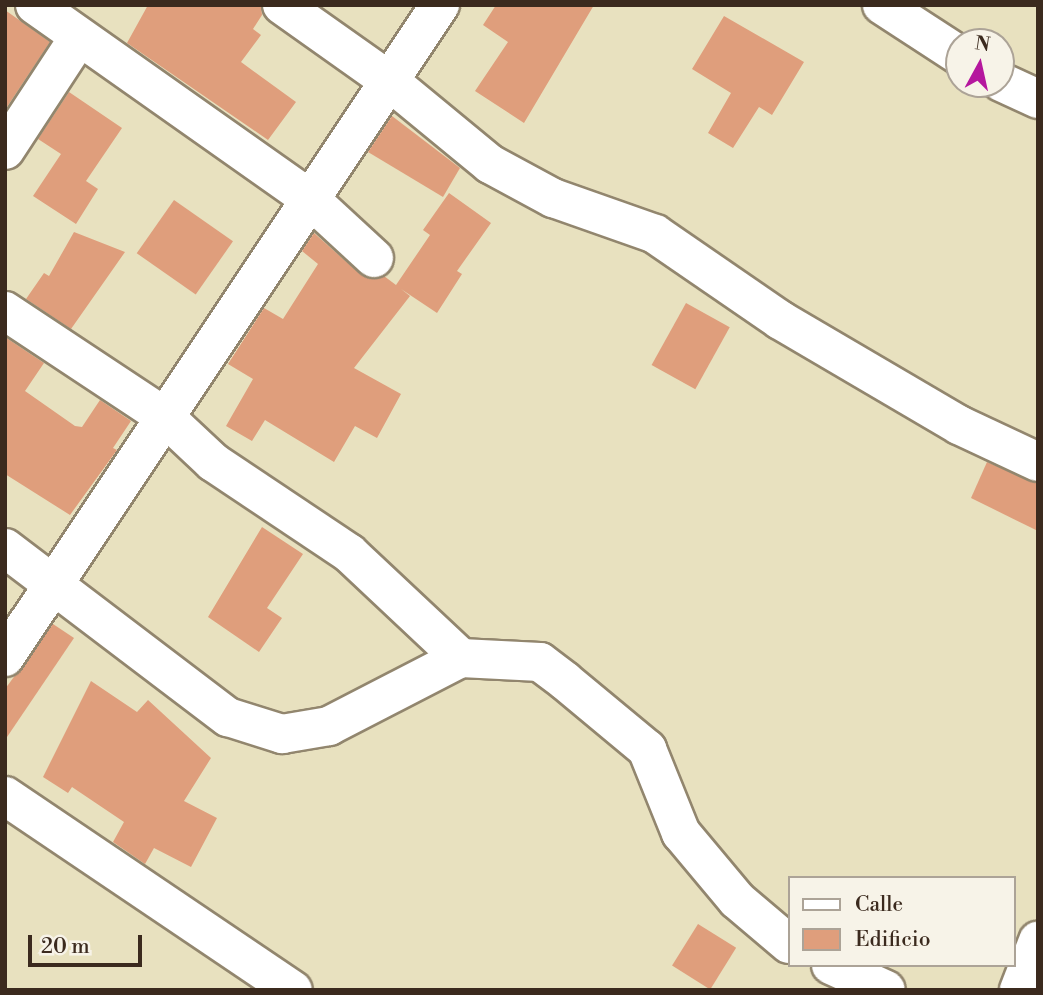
<!DOCTYPE html>
<html>
<head>
<meta charset="utf-8">
<style>
  body { margin:0 }
  #map { position:relative; width:1043px; height:995px; overflow:hidden; background:#e8e1bf; font-family:"Libre Bodoni",serif }
  div>[style] { position:absolute }
  .building>* { inset:0; background:#df9e7c; transform-origin:0 0 }
  .roads { filter:drop-shadow(2px 0 #92866e) drop-shadow(-2px 0 #92866e) drop-shadow(0 2px #92866e) drop-shadow(0 -2px #92866e) }
  .minor>* { height:38px; margin:-19px; padding:0 19px; transform-origin:19px; border-radius:19px; background:#fff }
  span { translate:-50% -50%; white-space:nowrap; text-align:center; line-height:1.15; -webkit-text-stroke:5px #f7f3e8; paint-order:stroke }
  .frame { position:absolute; inset:0; border:7px solid #3b2a1e; pointer-events:none }
  .legend { position:absolute; left:788px; top:876px; width:228px; height:91px; box-sizing:border-box; background:#f7f3e8; border:2px solid #aca397; margin:0; padding:9px 12px; list-style:none; font-size:21px; color:#3b2a1e }
  .legend li { display:flex; align-items:center; gap:14px; height:35px }
  .legend b { width:35px; border:2px solid #aca397 }
  .north { position:absolute; left:945px; top:28px; width:70px; height:70px; box-sizing:border-box; background:#f7f3e8; border:2px solid #aca397; border-radius:50%; rotate:8deg; font-size:19px; font-weight:700; line-height:28px; text-align:center; color:#3b2a1e }
  .north::after { content:''; display:block; margin:auto; width:24px; height:32px; background:#b5179e; clip-path:polygon(50% 0,100% 100%,50% 72%,0 100%) }
  .scale { position:absolute; left:28px; top:935px; width:114px; height:32px; box-sizing:border-box; border:4px solid #3b2a1e; border-top:0; padding-left:9px; font-size:21px; line-height:24px; white-space:nowrap; color:#3b2a1e; -webkit-text-stroke:5px #f7f3e8; paint-order:stroke }
</style>
</head>
<body>
<div id="map">
  <div class="building">
    <i style="clip-path:polygon(148px 5px,261px 5px,262px 15px,253px 29px,261px 35px,241px 62px,296px 102px,268px 140px,127px 43px)"></i>
    <i style="clip-path:polygon(496px 5px,594px 5px,524px 123px,475px 91px,508px 42px,483px 25px)"></i>
    <i style="clip-path:polygon(5px 10px,50px 42px,5px 110px)"></i>
    <i style="clip-path:polygon(724px 16px,804px 62px,772px 115px,759px 107px,733px 148px,708px 133px,731px 93px,692px 69px)"></i>
    <i style="clip-path:polygon(69px 92px,122px 128px,86px 181px,98px 189px,76px 224px,33px 196px,61px 154px,38px 139px)"></i>
    <i style="clip-path:polygon(392px 116px,460px 168px,443px 197px,368px 152px)"></i>
    <i style="clip-path:polygon(449px 193px,491px 223px,457px 271px,462px 274px,437px 313px,401px 289px,410px 296px,354px 368px,401px 394px,377px 438px,355px 426px,334px 462px,265px 420px,252px 441px,226px 426px,253px 379px,228px 364px,264px 308px,283px 319px,318px 264px,302px 251px,314px 233px,360px 274px,370px 279px,384px 276px,396px 285px,430px 235px,423px 230px)"></i>
    <i style="left:174px;top:200px;width:72px;height:65px;rotate:35deg"></i>
    <i style="clip-path:polygon(74px 232px,125px 252px,71px 329px,26px 299px,44px 273px,49px 276px)"></i>
    <i style="left:686px;top:303px;width:50px;height:71px;rotate:29deg"></i>
    <i style="clip-path:polygon(5px 337px,44px 363px,25px 391px,75px 426px,82px 427px,100px 400px,131px 421px,113px 448px,117px 450px,70px 515px,5px 474px)"></i>
    <i style="clip-path:polygon(987px 462px,1038px 484px,1038px 531px,971px 498px)"></i>
    <i style="clip-path:polygon(262px 527px,303px 554px,267px 608px,282px 618px,259px 652px,208px 617px)"></i>
    <i style="clip-path:polygon(53px 624px,74px 638px,5px 740px,5px 689px)"></i>
    <i style="clip-path:polygon(91px 681px,137px 712px,148px 700px,211px 758px,184px 801px,217px 818px,191px 867px,154px 848px,145px 864px,113px 842px,124px 822px,72px 787px,68px 793px,43px 777px)"></i>
    <i style="left:698px;top:924px;width:45px;height:49px;rotate:32deg"></i>
  </div>
  <div class="roads">
    <div class="minor">
      <i style="left:35px;top:5px;width:337px;rotate:35.2deg"></i>
      <i style="left:310px;top:199px;width:87px;rotate:42.7deg"></i>
      <i style="left:282px;top:5px;width:130px;rotate:35.3deg"></i>
      <i style="left:388px;top:80px;width:132px;rotate:39.5deg"></i>
      <i style="left:490px;top:164px;width:72px;rotate:28.4deg"></i>
      <i style="left:553px;top:198px;width:108px;rotate:19.4deg"></i>
      <i style="left:655px;top:234px;width:152px;rotate:34.5deg"></i>
      <i style="left:780px;top:320px;width:208px;rotate:30.4deg"></i>
      <i style="left:959px;top:425px;width:87px;rotate:25.1deg"></i>
      <i style="left:882px;top:5px;width:92px;rotate:33deg"></i>
      <i style="left:1001px;top:82px;width:41px;rotate:24.7deg"></i>
      <i style="left:5px;top:150px;width:135px;rotate:-56.8deg"></i>
      <i style="left:5px;top:311px;width:192px;rotate:33.5deg"></i>
      <i style="left:165px;top:417px;width:66px;rotate:43.2deg"></i>
      <i style="left:213px;top:462px;width:164px;rotate:33.8deg"></i>
      <i style="left:349px;top:553px;width:154px;rotate:43.2deg"></i>
      <i style="left:461px;top:658px;width:79px;rotate:2.9deg"></i>
      <i style="left:540px;top:662px;width:31px;rotate:37deg"></i>
      <i style="left:565px;top:681px;width:107px;rotate:39.7deg"></i>
      <i style="left:647px;top:749px;width:91px;rotate:68deg"></i>
      <i style="left:681px;top:833px;width:87px;rotate:50.1deg"></i>
      <i style="left:737px;top:900px;width:68px;rotate:40.2deg"></i>
      <i style="left:5px;top:548px;width:280px;rotate:37.2deg"></i>
      <i style="left:228px;top:717px;width:57px;rotate:17.5deg"></i>
      <i style="left:282px;top:734px;width:48px;rotate:-9.7deg"></i>
      <i style="left:329px;top:726px;width:148px;rotate:-27.3deg"></i>
      <i style="left:5px;top:657px;width:784px;rotate:-56.29deg"></i>
      <i style="left:5px;top:796px;width:347px;rotate:34deg"></i>
      <i style="left:831px;top:965px;width:60px;rotate:24.4deg"></i>
      <i style="left:1019px;top:990px;width:53px;rotate:-68.8deg"></i>
    </div>
  </div>
  <div class="frame"></div>
  <ul class="legend">
  <li><b style="height:9px;background:#fff"></b>Calle</li>
  <li><b style="height:19px;background:#df9e7c"></b>Edificio</li>
  </ul>
  <div class="north">N</div>
  <div class="scale">20 m</div>
</div>
</body>
</html>
